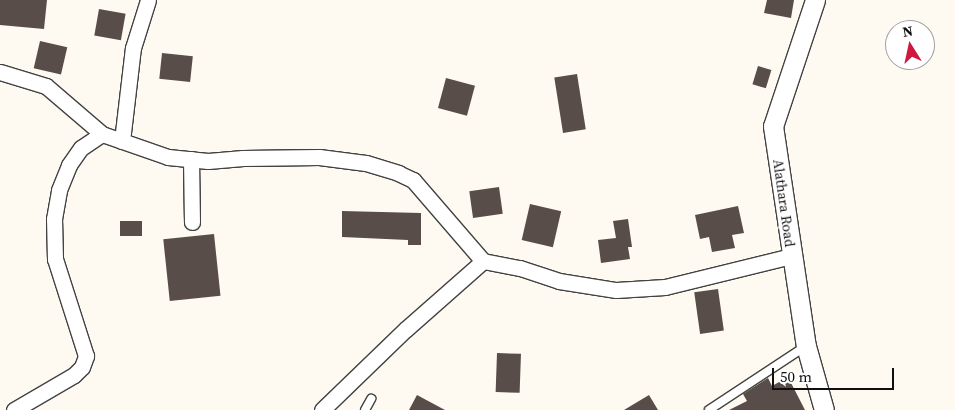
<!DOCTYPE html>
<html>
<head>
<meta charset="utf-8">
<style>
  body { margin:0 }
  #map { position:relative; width:955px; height:410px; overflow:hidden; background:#fffaf1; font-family:"Source Serif 4",serif }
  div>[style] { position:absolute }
  .building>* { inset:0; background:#594d4a; transform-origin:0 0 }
  .roads { filter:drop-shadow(1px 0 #424242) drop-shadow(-1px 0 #424242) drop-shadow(0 1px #424242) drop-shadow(0 -1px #424242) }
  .service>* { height:8px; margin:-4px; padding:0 4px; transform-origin:4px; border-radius:4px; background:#fff }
  .minor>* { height:15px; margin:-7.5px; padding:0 7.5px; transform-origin:7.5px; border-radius:7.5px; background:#fff }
  .tertiary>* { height:19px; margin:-9.5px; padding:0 9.5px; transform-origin:9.5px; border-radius:9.5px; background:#fff }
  span { translate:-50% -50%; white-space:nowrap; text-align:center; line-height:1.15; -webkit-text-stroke:5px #fff; paint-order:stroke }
  .street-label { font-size:14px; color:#0f0f0f }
  .north { position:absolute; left:885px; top:20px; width:50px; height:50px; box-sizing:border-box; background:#fff; border:1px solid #9f9f9f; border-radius:50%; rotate:350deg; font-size:14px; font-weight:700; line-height:20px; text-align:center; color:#0f0f0f }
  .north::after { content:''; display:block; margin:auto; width:18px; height:22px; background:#cf1740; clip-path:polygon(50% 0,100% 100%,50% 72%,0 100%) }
  .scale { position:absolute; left:772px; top:368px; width:122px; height:22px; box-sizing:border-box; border:2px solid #0f0f0f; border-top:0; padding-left:6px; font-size:15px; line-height:18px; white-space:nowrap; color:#0f0f0f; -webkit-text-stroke:4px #fff; paint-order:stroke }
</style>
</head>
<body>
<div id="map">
  <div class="building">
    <i style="clip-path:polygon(0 0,47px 0,44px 29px,0 25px)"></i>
    <i style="clip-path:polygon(767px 0,794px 0,791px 18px,764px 13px)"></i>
    <i style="left:99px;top:9px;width:27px;height:27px;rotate:10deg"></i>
    <i style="left:40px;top:41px;width:28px;height:28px;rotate:13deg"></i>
    <i style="left:162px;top:53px;width:31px;height:26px;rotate:6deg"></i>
    <i style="left:758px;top:66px;width:14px;height:19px;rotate:17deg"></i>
    <i style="left:577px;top:74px;width:56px;height:23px;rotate:81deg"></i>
    <i style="left:446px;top:78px;width:30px;height:31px;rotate:15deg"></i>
    <i style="left:499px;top:187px;width:27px;height:30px;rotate:82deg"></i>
    <i style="left:530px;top:204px;width:32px;height:37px;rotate:13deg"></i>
    <i style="clip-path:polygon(738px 206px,744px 233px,732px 235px,735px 248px,712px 252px,709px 237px,700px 239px,695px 215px)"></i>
    <i style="clip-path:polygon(342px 211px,421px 213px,421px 245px,408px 245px,408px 240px,342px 237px)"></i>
    <i style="clip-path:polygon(628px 219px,632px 247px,628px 247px,630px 259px,601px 263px,598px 240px,616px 238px,613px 221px)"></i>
    <i style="left:120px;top:221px;width:22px;height:15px"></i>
    <i style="left:214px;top:234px;width:62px;height:51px;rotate:84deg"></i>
    <i style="left:718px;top:289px;width:42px;height:24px;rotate:82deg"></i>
    <i style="left:497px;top:353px;width:24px;height:39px;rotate:2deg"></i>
    <i style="clip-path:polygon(788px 377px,805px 410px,729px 410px,747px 401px,743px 394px,768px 378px,772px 386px)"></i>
    <i style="clip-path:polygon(417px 395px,445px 410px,409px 410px)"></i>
    <i style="clip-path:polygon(649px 395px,658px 410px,624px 410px)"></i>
  </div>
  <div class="roads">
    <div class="service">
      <i style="left:365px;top:410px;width:13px;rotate:-61deg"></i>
      <i style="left:709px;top:410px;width:116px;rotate:-33.4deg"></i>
    </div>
    <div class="minor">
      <i style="left:0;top:72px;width:48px;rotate:16.9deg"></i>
      <i style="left:46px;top:86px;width:74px;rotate:40.6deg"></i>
      <i style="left:122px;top:141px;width:94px;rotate:-83.3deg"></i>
      <i style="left:133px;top:48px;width:50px;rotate:-72.6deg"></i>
      <i style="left:191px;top:159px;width:63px;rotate:89.1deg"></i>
      <i style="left:14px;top:410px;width:69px;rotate:-30.3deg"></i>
      <i style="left:74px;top:375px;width:11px;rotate:-45deg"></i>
      <i style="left:82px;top:367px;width:12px;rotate:-70deg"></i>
      <i style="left:86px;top:356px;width:102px;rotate:-107.7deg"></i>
      <i style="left:55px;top:259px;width:40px;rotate:-91.4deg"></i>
      <i style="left:54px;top:219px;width:29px;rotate:-80deg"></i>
      <i style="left:59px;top:190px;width:27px;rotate:-68deg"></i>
      <i style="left:69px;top:165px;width:21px;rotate:-55deg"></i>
      <i style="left:81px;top:148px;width:25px;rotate:-34deg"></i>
      <i style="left:102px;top:134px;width:70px;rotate:19.2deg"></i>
      <i style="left:168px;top:157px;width:40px;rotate:5.7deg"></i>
      <i style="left:208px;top:161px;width:35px;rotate:-5deg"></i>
      <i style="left:243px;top:158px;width:76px;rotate:-0.8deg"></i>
      <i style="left:319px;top:157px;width:47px;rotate:7.3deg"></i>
      <i style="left:366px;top:163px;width:34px;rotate:17deg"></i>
      <i style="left:398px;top:173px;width:17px;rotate:25deg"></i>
      <i style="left:413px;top:180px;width:107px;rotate:49.2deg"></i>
      <i style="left:483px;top:261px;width:38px;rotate:11deg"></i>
      <i style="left:520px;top:268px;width:41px;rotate:18.4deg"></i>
      <i style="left:559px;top:281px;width:58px;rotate:9deg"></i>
      <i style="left:616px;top:290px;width:49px;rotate:-3.5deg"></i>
      <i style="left:665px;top:287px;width:130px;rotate:-13.8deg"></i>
      <i style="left:322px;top:410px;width:117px;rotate:-44deg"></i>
      <i style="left:406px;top:329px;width:103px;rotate:-41.4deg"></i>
    </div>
    <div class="tertiary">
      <i style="left:815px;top:0;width:133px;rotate:108.4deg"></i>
      <i style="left:773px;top:126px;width:222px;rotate:81.5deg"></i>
      <i style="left:806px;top:346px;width:66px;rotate:74.3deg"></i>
    </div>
  </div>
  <div class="street-label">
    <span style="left:784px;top:203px;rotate:82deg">Alathara Road</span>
  </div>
  <div class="north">N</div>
  <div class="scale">50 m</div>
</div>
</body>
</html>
